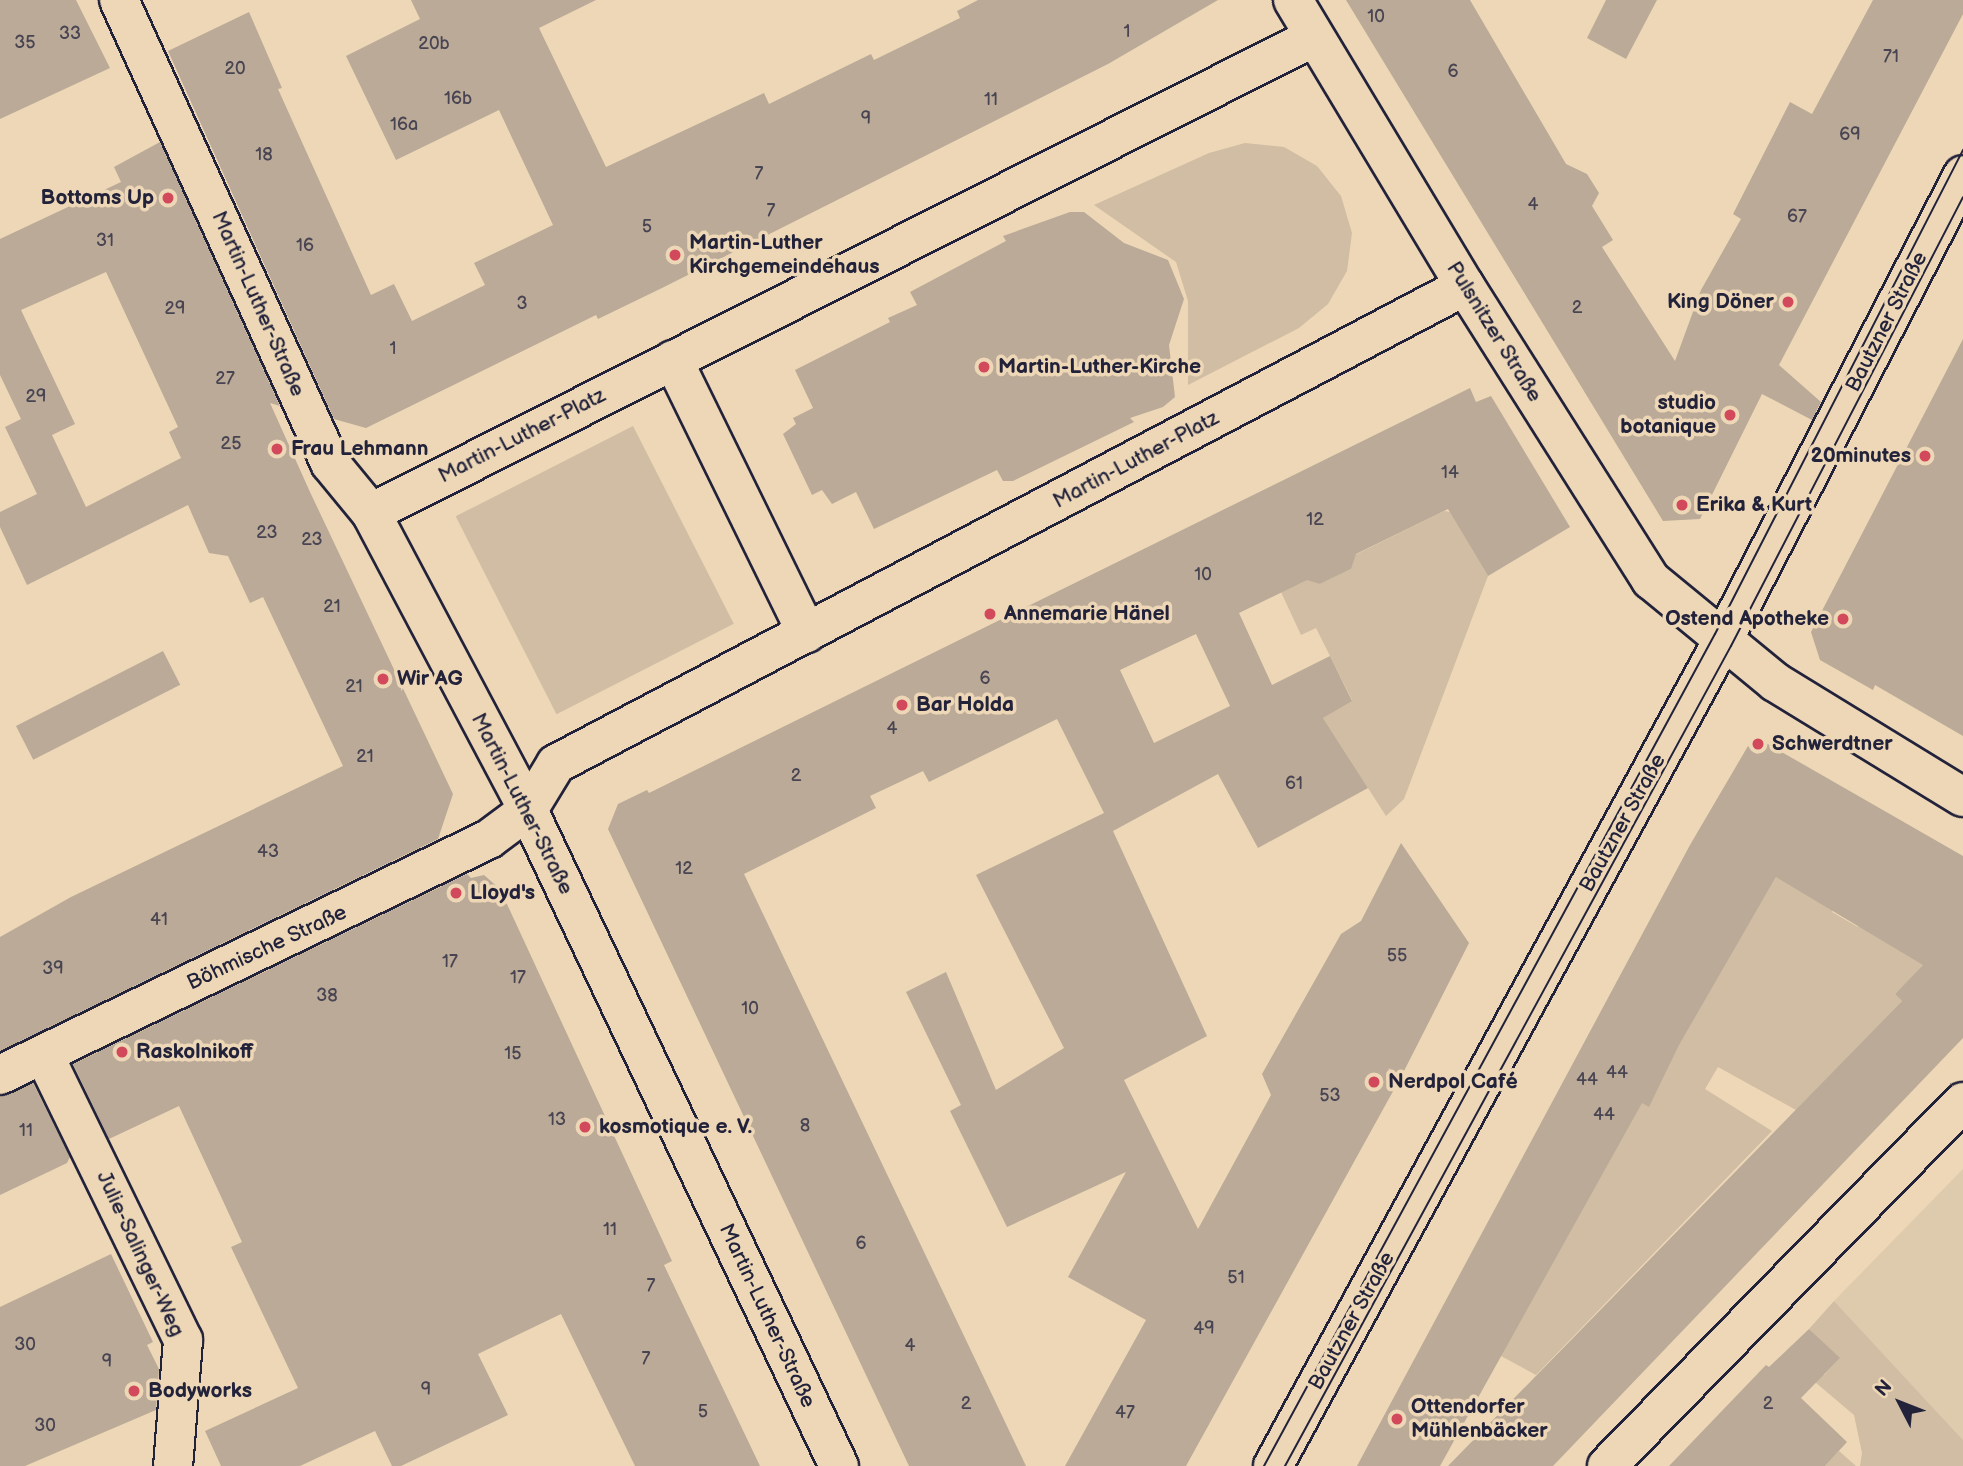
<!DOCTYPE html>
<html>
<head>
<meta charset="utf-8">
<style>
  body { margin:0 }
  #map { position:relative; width:1963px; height:1466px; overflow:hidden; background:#edd7b6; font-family:"Balsamiq Sans",sans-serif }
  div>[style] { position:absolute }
  .built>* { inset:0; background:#decaad }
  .green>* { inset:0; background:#d0bda4; transform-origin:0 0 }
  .building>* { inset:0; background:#baaa97; transform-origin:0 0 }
  .roads { filter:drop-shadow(2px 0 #22223b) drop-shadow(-2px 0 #22223b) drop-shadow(0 2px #22223b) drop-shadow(0 -2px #22223b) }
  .street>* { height:38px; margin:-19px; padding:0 19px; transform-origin:19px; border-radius:19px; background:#edd7b6 }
  .primary>* { height:38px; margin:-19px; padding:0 19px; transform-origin:19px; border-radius:19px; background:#edd7b6 }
  .tram>* { height:2px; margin:-1px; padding:0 1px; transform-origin:1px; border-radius:1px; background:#22223b }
  .dots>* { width:19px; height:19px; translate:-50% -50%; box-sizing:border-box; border:4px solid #edd7b6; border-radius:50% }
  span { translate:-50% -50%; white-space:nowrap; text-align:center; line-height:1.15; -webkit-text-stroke:7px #edd7b6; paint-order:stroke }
  .number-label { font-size:18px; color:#484452 }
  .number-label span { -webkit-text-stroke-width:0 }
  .poi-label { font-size:21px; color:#22223b; font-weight:700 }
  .right { translate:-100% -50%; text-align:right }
  .left { translate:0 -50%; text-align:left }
  .street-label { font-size:21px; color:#22223b }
  .north { position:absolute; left:1865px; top:1368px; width:70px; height:70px; -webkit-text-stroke:5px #edd7b6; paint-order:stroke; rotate:312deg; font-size:19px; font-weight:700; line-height:28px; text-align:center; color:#22223b }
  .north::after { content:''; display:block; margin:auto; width:24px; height:32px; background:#22223b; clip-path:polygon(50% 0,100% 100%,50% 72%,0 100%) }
</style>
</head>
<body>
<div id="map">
  <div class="built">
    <i style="clip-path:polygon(1963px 1169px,1963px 1440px,1834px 1301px)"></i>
  </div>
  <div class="green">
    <i style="clip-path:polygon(1245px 143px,1284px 147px,1317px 166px,1341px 196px,1352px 233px,1347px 271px,1328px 304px,1299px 328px,1188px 385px,1188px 301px,1176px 262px,1094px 205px,1209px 153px)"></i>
    <i style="left:633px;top:426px;width:222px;height:199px;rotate:63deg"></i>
    <i style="clip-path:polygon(1444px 511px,1450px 512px,1488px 576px,1404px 799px,1386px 816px,1323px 718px,1352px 700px,1316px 628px,1301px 635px,1281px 592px,1311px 577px,1320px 584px,1351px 569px,1351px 557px)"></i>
    <i style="clip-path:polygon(1776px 877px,1841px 894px,1832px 912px,1858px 927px,1868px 910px,1936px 952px,1895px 994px,1902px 1001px,1796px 1110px,1718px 1067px,1705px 1089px,1772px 1131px,1536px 1375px,1499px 1355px,1635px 1099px,1649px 1106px,1679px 1044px)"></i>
    <i style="clip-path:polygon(1834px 1301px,1963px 1440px,1963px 1466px,1860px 1466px,1862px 1453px,1854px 1415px,1783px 1355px,1792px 1345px,1824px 1375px,1839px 1359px,1809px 1329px)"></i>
    <i style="clip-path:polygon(1839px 1451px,1856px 1466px,1825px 1466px)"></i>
  </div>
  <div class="building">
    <i style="clip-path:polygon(0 0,76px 0,110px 68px,0 119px)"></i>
    <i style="clip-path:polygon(411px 0,596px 0,539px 28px,606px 167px,764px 93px,769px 104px,871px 54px,874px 60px,960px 18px,957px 11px,978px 0,1218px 0,1108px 64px,662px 288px,598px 319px,596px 315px,366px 428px,334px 419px,168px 51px,249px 12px,282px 88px,278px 89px,371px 295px,394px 284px,412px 321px,485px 285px,474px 263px,553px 225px,499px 110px,396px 160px,346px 56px,420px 19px)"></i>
    <i style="clip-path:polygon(1346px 0,1470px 0,1566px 164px,1587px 174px,1599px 193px,1592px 206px,1613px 240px,1602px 247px,1675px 361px,1701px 290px,1741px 219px,1733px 214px,1790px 102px,1812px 114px,1873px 0,1963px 0,1963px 14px,1779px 365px,1821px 402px,1812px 420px,1762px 394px,1700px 519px,1663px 521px)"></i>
    <i style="clip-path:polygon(1606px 0,1657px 0,1626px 59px,1587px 38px)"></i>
    <i style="clip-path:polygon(evenodd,160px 142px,280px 406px,270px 403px,310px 492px,453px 794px,438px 839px,0 1051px,0 937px,71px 897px,343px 766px,263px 597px,250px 603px,228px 556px,209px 553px,188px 505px,27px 585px,0 527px,0 512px,37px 494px,5px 427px,21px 419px,0 375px,0 239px,121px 182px,114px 167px,160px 142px,106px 272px,178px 427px,169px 432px,181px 458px,86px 507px,52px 435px,75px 424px,21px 310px,106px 272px)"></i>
    <i style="clip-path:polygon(1070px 212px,1084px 212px,1124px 243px,1168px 260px,1184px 299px,1169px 345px,1175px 397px,1163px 407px,1130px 418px,1134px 422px,1013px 481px,1003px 481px,997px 470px,874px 529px,856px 492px,832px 504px,822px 490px,812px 495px,783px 434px,796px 424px,793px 418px,813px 408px,795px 370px,890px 322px,888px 318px,917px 305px,910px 292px,1006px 241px,1003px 236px)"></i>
    <i style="clip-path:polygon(1963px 339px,1963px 736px,1875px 685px,1873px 690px,1820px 660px,1811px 632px)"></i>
    <i style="clip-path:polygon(evenodd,1470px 388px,1476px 402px,1491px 396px,1570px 527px,1488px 576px,1448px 509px,1356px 554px,1351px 569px,1320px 584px,1307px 580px,1239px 613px,1272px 685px,1330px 656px,1352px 701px,1323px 718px,1368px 788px,1258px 848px,1218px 774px,1113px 831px,1207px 1036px,1124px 1080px,1198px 1229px,1271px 1095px,1262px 1074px,1341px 934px,1361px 921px,1401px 843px,1469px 943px,1402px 1075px,1186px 1466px,1065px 1466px,1146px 1320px,1068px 1277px,1126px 1172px,1007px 1227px,950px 1111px,961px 1105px,906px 992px,946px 972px,996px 1090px,1064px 1048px,976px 875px,1104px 813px,1057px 719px,929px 782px,923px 771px,870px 796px,876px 808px,744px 874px,1026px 1466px,909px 1466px,608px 829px,618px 804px,647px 790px,649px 793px,1470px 388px,1196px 634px,1230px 706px,1154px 743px,1120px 670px,1196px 634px)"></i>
    <i style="left:163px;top:651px;width:38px;height:165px;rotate:63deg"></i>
    <i style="clip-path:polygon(1766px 743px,1963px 856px,1963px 1038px,1553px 1466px,1448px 1466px,1902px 1001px,1895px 994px,1923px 965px,1776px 877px,1679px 1045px,1649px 1107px,1642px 1103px,1440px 1466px,1357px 1466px,1690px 845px,1748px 746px,1757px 754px)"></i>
    <i style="clip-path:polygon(467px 874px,471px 878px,484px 875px,500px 889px,672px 1261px,664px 1265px,760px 1466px,635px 1466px,561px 1314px,478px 1354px,508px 1415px,401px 1466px,392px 1466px,375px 1431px,300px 1466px,221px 1466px,205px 1431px,298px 1388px,231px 1247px,242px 1242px,179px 1106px,109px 1139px,73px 1064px)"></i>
    <i style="clip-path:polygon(33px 1083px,70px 1157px,67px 1163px,0 1195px,0 1097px)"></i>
    <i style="clip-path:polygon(111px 1254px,153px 1342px,147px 1345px,159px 1369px,156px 1410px,25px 1466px,0 1466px,0 1307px)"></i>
    <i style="clip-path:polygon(1809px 1329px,1840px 1358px,1801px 1398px,1847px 1442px,1825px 1466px,1669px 1466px,1766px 1365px,1769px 1367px)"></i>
  </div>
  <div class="roads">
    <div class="street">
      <i style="left:119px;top:0;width:509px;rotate:65.5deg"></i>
      <i style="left:330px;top:463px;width:65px;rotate:50.6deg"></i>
      <i style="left:371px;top:513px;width:336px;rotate:62.1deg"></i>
      <i style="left:528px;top:810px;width:726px;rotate:64.64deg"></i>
      <i style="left:1293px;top:0;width:334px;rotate:59deg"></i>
      <i style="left:1465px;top:286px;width:348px;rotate:57.7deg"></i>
      <i style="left:1651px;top:580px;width:161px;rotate:39.4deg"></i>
      <i style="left:1775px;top:682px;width:220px;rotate:31.5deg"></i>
      <i style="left:673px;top:360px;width:304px;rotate:63.9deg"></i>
      <i style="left:371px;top:513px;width:1056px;rotate:-26.78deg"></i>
      <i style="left:44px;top:1055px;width:317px;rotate:64deg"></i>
      <i style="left:183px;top:1340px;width:126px;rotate:94.5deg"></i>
      <i style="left:0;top:1075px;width:543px;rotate:-25.76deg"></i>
      <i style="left:489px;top:839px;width:49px;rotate:-36.6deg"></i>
      <i style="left:528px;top:810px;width:54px;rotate:-58.7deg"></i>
      <i style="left:556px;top:764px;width:1027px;rotate:-27.74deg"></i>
      <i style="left:1607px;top:1466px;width:509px;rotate:-45.64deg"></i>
    </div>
    <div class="primary">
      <i style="left:1273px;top:1466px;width:941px;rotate:-61.42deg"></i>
      <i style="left:1723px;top:640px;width:523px;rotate:-62.7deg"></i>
    </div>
  </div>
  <div class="tram">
    <i style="left:1264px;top:1466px;width:946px;rotate:-61.54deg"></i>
    <i style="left:1715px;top:634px;width:544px;rotate:-62.87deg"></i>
    <i style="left:1285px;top:1466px;width:933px;rotate:-61.46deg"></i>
    <i style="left:1731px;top:646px;width:505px;rotate:-62.67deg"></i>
  </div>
  <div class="dots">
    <i style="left:168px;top:198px;background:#d1495b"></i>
    <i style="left:675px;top:255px;background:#d1495b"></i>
    <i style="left:1788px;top:302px;background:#d1495b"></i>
    <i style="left:984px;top:367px;background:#d1495b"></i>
    <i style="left:1730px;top:415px;background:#d1495b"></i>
    <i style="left:277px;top:449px;background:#d1495b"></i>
    <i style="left:1925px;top:456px;background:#d1495b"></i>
    <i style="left:1682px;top:505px;background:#d1495b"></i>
    <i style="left:990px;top:614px;background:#d1495b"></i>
    <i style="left:1843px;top:619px;background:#d1495b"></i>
    <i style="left:383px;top:679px;background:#d1495b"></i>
    <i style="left:902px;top:705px;background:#d1495b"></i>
    <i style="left:1758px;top:744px;background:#d1495b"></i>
    <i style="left:456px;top:893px;background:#d1495b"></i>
    <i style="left:122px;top:1052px;background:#d1495b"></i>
    <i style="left:1374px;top:1082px;background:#d1495b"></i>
    <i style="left:585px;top:1127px;background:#d1495b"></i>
    <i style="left:134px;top:1391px;background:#d1495b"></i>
    <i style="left:1397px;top:1419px;background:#d1495b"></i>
  </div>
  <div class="number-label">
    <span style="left:1376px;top:17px">10</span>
    <span style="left:1127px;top:32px">1</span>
    <span style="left:70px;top:34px">33</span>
    <span style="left:25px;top:43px">35</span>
    <span style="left:434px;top:44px">20b</span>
    <span style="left:1891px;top:57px">71</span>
    <span style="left:235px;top:69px">20</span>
    <span style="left:1453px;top:72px">6</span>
    <span style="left:458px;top:99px">16b</span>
    <span style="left:991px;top:100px">11</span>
    <span style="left:866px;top:119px">9</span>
    <span style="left:404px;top:125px">16a</span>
    <span style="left:1850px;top:135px">69</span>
    <span style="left:264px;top:155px">18</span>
    <span style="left:759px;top:174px">7</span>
    <span style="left:1533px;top:205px">4</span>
    <span style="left:771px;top:211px">7</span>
    <span style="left:1797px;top:217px">67</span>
    <span style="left:647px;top:227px">5</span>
    <span style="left:105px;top:241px">31</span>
    <span style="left:305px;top:246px">16</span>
    <span style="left:522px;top:304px">3</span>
    <span style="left:1577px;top:308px">2</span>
    <span style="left:175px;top:309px">29</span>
    <span style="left:393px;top:349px">1</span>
    <span style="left:225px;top:379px">27</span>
    <span style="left:36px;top:397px">29</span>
    <span style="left:231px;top:444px">25</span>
    <span style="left:1450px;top:473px">14</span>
    <span style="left:1315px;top:520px">12</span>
    <span style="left:267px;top:533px">23</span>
    <span style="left:312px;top:540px">23</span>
    <span style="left:1203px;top:575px">10</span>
    <span style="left:332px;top:607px">21</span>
    <span style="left:985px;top:679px">6</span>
    <span style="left:354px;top:687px">21</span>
    <span style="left:892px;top:729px">4</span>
    <span style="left:365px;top:757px">21</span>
    <span style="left:796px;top:776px">2</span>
    <span style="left:1294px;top:784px">61</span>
    <span style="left:268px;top:852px">43</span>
    <span style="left:684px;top:869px">12</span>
    <span style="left:159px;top:920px">41</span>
    <span style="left:1397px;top:956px">55</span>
    <span style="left:450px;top:962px">17</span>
    <span style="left:53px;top:969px">39</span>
    <span style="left:518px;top:978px">17</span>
    <span style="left:327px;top:996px">38</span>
    <span style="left:750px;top:1009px">10</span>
    <span style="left:513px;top:1054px">15</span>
    <span style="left:1617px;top:1073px">44</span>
    <span style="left:1587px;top:1080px">44</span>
    <span style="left:1330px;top:1096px">53</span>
    <span style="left:1604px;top:1115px">44</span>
    <span style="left:557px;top:1120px">13</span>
    <span style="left:805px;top:1126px">8</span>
    <span style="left:26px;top:1131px">11</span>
    <span style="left:610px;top:1230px">11</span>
    <span style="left:861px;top:1244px">6</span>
    <span style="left:1236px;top:1278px">51</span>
    <span style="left:651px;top:1286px">7</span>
    <span style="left:1204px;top:1329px">49</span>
    <span style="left:25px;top:1345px">30</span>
    <span style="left:910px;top:1346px">4</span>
    <span style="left:646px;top:1359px">7</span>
    <span style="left:107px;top:1362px">9</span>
    <span style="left:426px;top:1390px">9</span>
    <span style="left:966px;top:1404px">2</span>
    <span style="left:1768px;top:1404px">2</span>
    <span style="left:703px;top:1412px">5</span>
    <span style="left:1125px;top:1413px">47</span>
    <span style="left:45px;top:1426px">30</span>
  </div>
  <div class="poi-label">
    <span class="right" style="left:154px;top:198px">Bottoms Up</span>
    <span class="left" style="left:689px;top:255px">Martin-Luther<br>Kirchgemeindehaus</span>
    <span class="right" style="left:1774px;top:302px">King Döner</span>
    <span class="left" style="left:998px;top:367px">Martin-Luther-Kirche</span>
    <span class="right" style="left:1716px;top:415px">studio<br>botanique</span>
    <span class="left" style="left:291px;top:449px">Frau Lehmann</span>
    <span class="right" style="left:1911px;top:456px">20minutes</span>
    <span class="left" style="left:1696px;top:505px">Erika &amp; Kurt</span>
    <span class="left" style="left:1004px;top:614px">Annemarie Hänel</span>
    <span class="right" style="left:1829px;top:619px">Ostend Apotheke</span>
    <span class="left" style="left:397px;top:679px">Wir AG</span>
    <span class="left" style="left:916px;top:705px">Bar Holda</span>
    <span class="left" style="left:1772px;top:744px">Schwerdtner</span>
    <span class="left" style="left:470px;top:893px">Lloyd's</span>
    <span class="left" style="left:136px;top:1052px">Raskolnikoff</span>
    <span class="left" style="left:1388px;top:1082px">Nerdpol Café</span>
    <span class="left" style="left:599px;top:1127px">kosmotique e. V.</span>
    <span class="left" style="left:148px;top:1391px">Bodyworks</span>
    <span class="left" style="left:1411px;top:1419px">Ottendorfer<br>Mühlenbäcker</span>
  </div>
  <div class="street-label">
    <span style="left:258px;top:304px;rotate:66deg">Martin-Luther-Straße</span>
    <span style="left:1887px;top:322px;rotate:-63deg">Bautzner Straße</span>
    <span style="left:1494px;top:332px;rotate:58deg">Pulsnitzer Straße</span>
    <span style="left:522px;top:436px;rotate:-27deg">Martin-Luther-Platz</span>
    <span style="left:1136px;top:460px;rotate:-28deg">Martin-Luther-Platz</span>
    <span style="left:522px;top:804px;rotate:63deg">Martin-Luther-Straße</span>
    <span style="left:1623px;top:823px;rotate:-61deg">Bautzner Straße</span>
    <span style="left:267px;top:948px;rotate:-25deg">Böhmische Straße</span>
    <span style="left:140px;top:1254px;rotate:65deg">Julie-Salinger-Weg</span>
    <span style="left:767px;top:1316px;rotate:65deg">Martin-Luther-Straße</span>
    <span style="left:1352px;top:1321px;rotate:-61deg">Bautzner Straße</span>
  </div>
  <div class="north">N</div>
</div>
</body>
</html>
